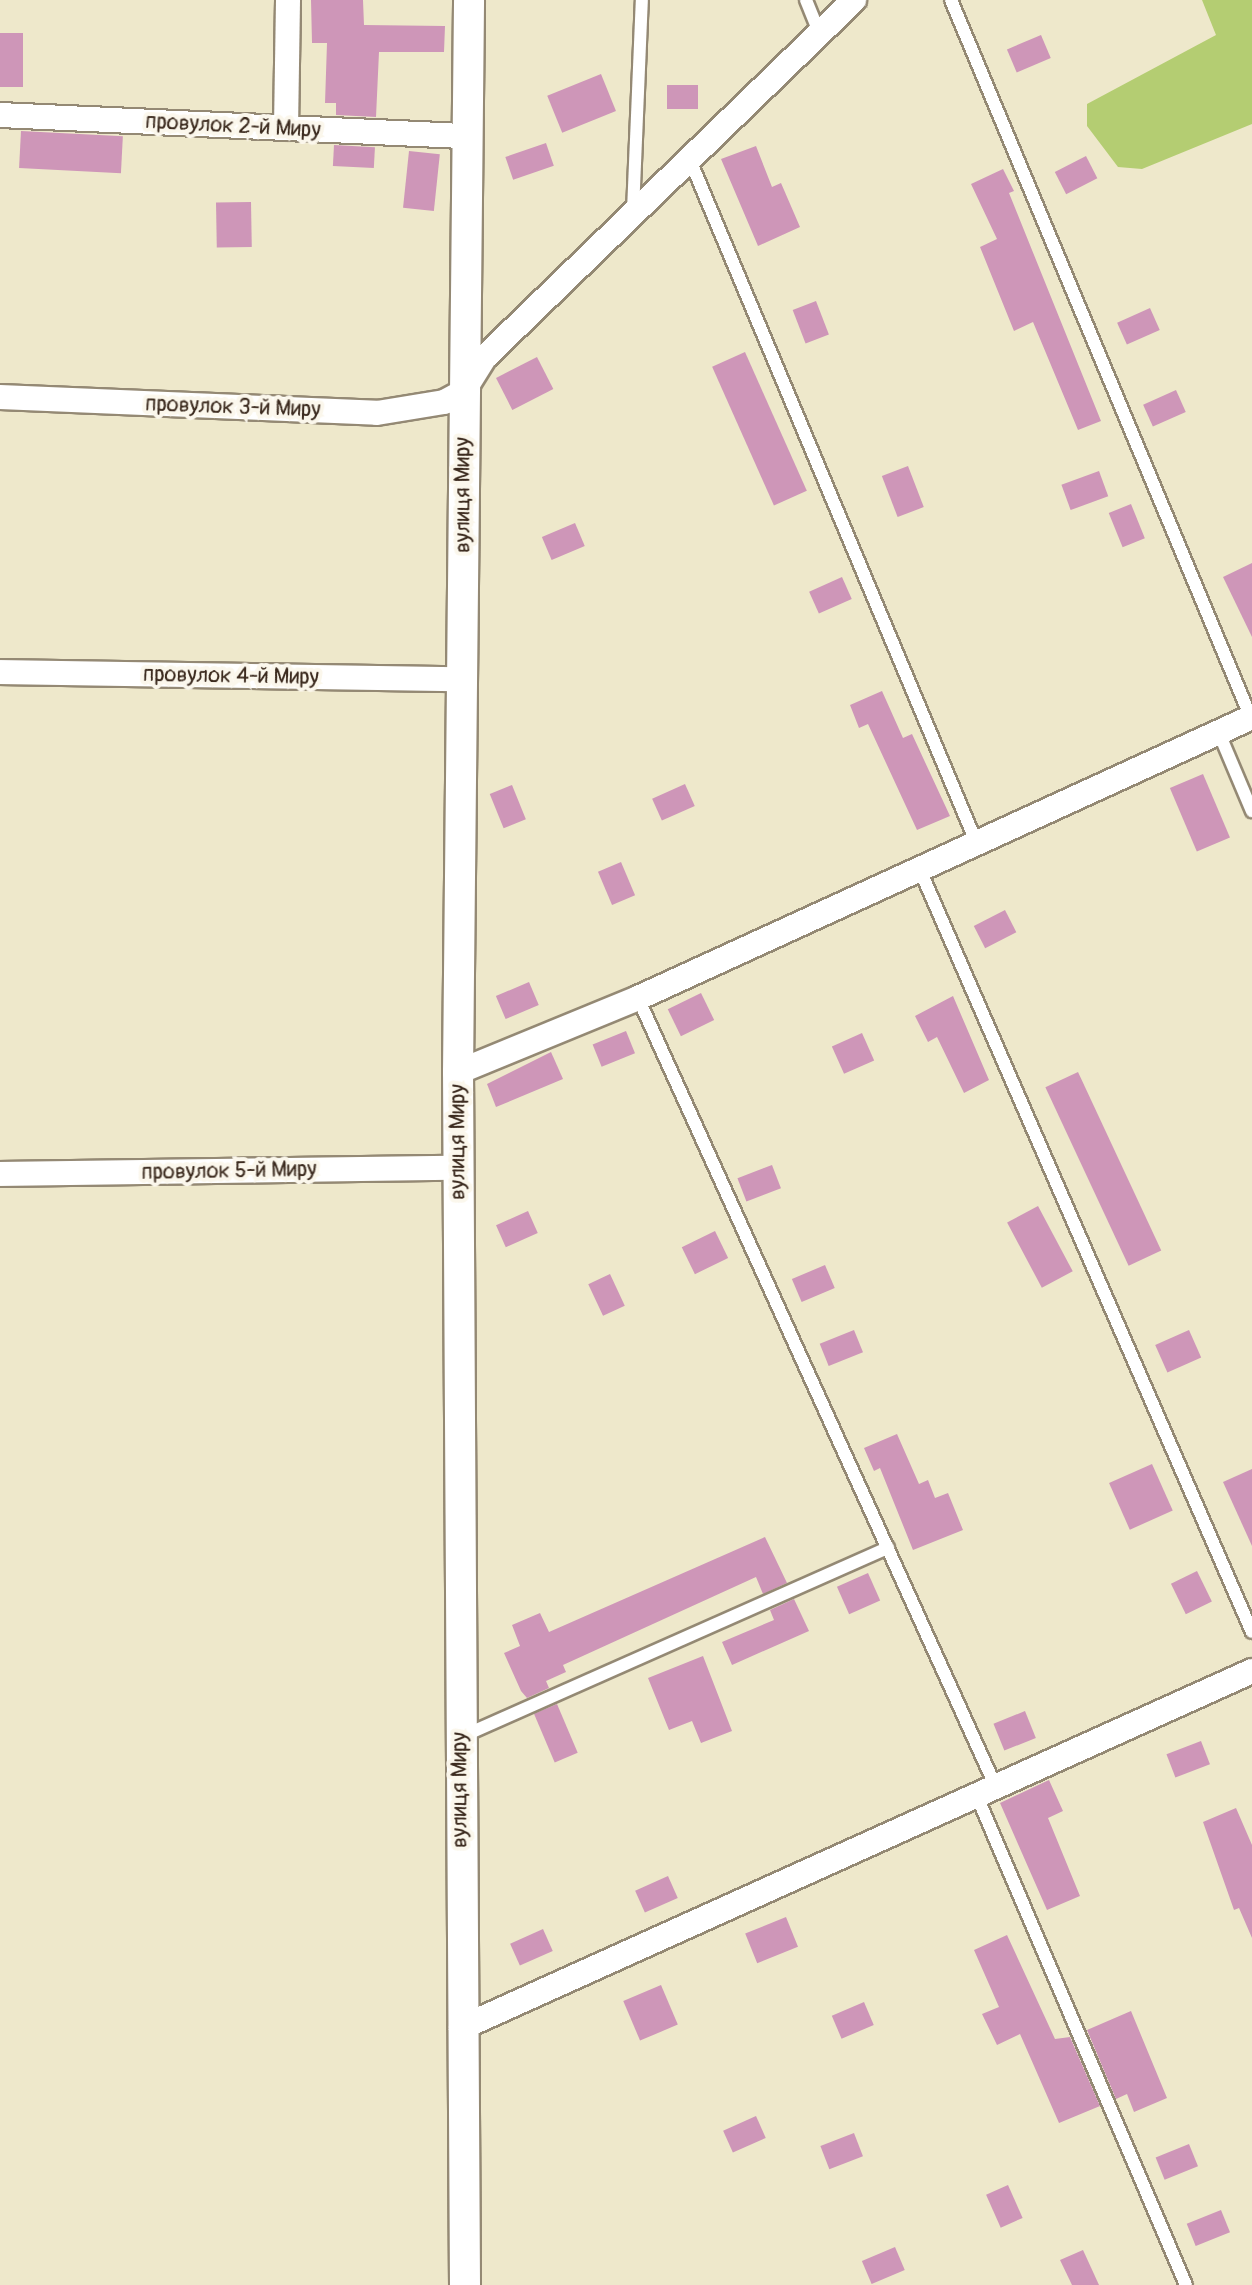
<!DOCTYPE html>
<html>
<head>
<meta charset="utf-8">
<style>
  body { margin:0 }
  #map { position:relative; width:1252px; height:2285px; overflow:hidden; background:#eee8cb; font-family:Pangolin,sans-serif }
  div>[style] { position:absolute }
  .green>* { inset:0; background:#b4cd72 }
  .building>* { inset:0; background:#ce96b8; transform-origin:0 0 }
  .roads { filter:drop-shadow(2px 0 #948974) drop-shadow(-2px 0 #948974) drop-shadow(0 2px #948974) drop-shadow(0 -2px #948974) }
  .service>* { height:12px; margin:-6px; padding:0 6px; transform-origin:6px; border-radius:6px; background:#fff }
  .minor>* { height:24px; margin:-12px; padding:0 12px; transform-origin:12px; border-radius:12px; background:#fff }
  .tertiary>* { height:30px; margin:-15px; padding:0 15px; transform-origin:15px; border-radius:15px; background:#fff }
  span { translate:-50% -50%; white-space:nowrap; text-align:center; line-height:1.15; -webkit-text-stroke:8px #fbf7ec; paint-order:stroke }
  .street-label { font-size:22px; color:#3b2a1e }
</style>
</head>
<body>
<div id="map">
  <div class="green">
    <i style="clip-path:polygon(1202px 0,1252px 0,1252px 124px,1142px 169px,1118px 167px,1087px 126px,1087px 104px,1216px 35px)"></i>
  </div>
  <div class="building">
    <i style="clip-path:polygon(311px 0,363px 0,364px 25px,445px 26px,444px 52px,379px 52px,376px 117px,336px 115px,336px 103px,325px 103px,327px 43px,312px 43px)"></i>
    <i style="left:0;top:33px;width:23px;height:54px"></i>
    <i style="left:1041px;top:35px;width:25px;height:37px;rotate:67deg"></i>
    <i style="left:601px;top:74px;width:40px;height:58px;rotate:68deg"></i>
    <i style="left:698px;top:85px;width:24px;height:31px;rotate:90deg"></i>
    <i style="left:21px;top:131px;width:102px;height:37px;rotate:3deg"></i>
    <i style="left:546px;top:143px;width:24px;height:43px;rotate:71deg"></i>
    <i style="left:334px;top:145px;width:41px;height:21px;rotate:3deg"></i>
    <i style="clip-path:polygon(756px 146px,772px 187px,781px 183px,800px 227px,758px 246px,721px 159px)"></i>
    <i style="left:409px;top:151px;width:31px;height:57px;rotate:6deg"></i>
    <i style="left:1086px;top:156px;width:25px;height:35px;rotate:63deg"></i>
    <i style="clip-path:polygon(1003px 169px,1014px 191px,1009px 193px,1101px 421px,1078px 430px,1033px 322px,1014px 331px,980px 247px,997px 239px,971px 184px)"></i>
    <i style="left:251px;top:202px;width:45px;height:35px;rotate:89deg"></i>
    <i style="left:816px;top:301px;width:36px;height:25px;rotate:69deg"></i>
    <i style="left:1150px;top:308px;width:24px;height:36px;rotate:66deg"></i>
    <i style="left:745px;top:352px;width:152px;height:36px;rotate:66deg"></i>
    <i style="left:537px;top:357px;width:36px;height:46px;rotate:63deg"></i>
    <i style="left:1176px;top:390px;width:24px;height:36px;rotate:66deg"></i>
    <i style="left:908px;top:466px;width:44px;height:28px;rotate:69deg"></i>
    <i style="left:1099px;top:471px;width:27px;height:40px;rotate:70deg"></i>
    <i style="left:1131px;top:504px;width:37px;height:24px;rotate:68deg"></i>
    <i style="left:575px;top:523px;width:25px;height:36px;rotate:67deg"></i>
    <i style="clip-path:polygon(1252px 563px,1252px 637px,1223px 577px)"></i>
    <i style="left:842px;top:577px;width:24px;height:36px;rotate:66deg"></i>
    <i style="clip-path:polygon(882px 691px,903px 738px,912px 734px,950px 816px,917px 830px,868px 724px,859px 728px,850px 705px)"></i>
    <i style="left:1203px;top:774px;width:69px;height:36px;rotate:67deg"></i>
    <i style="left:685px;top:784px;width:24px;height:36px;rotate:66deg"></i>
    <i style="left:512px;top:785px;width:37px;height:24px;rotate:68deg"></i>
    <i style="left:621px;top:862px;width:36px;height:25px;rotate:67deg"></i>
    <i style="left:1005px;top:910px;width:25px;height:35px;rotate:63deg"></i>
    <i style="left:529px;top:982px;width:25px;height:36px;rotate:67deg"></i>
    <i style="left:701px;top:993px;width:30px;height:37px;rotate:64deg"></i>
    <i style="clip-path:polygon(953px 996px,989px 1080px,964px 1093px,937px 1037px,928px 1042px,915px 1016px)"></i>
    <i style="left:626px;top:1031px;width:24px;height:36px;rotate:68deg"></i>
    <i style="left:862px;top:1033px;width:30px;height:33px;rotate:66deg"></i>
    <i style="clip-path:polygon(551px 1052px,563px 1079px,496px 1107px,487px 1084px)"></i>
    <i style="left:1078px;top:1072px;width:197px;height:36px;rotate:65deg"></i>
    <i style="left:772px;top:1165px;width:25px;height:37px;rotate:69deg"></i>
    <i style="left:1038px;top:1206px;width:74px;height:35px;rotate:62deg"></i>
    <i style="left:528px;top:1211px;width:24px;height:35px;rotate:66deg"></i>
    <i style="left:715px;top:1231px;width:30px;height:37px;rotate:64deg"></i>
    <i style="left:825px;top:1265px;width:25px;height:36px;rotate:67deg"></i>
    <i style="left:610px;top:1274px;width:35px;height:24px;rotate:65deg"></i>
    <i style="left:854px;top:1330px;width:24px;height:37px;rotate:68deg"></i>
    <i style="left:1189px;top:1330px;width:30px;height:37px;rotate:66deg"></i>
    <i style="clip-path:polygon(897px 1434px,919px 1484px,928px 1480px,935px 1498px,948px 1493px,963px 1530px,913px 1550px,880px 1468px,874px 1471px,864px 1448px)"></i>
    <i style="left:1152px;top:1464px;width:51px;height:47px;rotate:66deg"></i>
    <i style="clip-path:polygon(1252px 1469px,1252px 1546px,1223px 1482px)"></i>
    <i style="clip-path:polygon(765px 1537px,787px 1583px,763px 1594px,756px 1577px,563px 1665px,566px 1672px,546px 1681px,549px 1688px,527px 1698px,521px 1691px,504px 1653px,520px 1646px,512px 1625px,540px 1613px,549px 1632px)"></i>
    <i style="left:1197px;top:1571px;width:34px;height:29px;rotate:64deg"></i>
    <i style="left:868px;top:1573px;width:30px;height:34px;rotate:66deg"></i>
    <i style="clip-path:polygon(794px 1599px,809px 1631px,732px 1665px,722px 1642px,774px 1620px,770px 1610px)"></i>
    <i style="clip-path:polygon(703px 1656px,732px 1731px,701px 1743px,692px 1721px,669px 1730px,648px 1678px)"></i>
    <i style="left:557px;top:1704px;width:53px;height:25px;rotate:67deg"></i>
    <i style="left:1025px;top:1711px;width:29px;height:34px;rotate:68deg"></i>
    <i style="left:1201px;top:1741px;width:25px;height:37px;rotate:69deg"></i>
    <i style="clip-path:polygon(1049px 1780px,1063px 1811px,1048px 1818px,1080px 1896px,1047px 1910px,1000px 1803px)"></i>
    <i style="clip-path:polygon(1236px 1808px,1252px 1845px,1252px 1938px,1239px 1908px,1234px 1910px,1203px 1822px)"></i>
    <i style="left:668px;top:1876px;width:24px;height:36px;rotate:66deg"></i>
    <i style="left:786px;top:1917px;width:32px;height:44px;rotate:68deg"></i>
    <i style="left:543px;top:1929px;width:24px;height:36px;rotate:66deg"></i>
    <i style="clip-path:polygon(1007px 1935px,1055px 2039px,1070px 2037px,1100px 2106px,1059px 2123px,1020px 2034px,997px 2045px,982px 2014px,999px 2007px,974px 1950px)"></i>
    <i style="left:661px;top:1985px;width:43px;height:41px;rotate:67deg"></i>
    <i style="left:864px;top:2002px;width:25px;height:35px;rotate:67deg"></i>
    <i style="clip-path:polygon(1131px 2011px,1167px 2098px,1134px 2112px,1127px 2094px,1116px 2099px,1087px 2030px)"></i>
    <i style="left:756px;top:2116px;width:24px;height:36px;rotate:66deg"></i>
    <i style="left:854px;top:2133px;width:25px;height:36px;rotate:69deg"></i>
    <i style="left:1189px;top:2144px;width:24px;height:36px;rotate:68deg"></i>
    <i style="left:1008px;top:2185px;width:36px;height:24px;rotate:66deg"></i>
    <i style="left:1221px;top:2210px;width:24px;height:37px;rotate:68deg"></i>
    <i style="left:895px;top:2247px;width:25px;height:36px;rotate:67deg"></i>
    <i style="clip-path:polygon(1083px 2250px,1099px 2285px,1072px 2285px,1060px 2260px)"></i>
  </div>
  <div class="roads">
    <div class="service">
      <i style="left:806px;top:0;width:38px;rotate:68deg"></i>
      <i style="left:951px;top:0;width:778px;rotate:67.32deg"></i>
      <i style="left:690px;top:160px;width:742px;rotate:67.24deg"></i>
      <i style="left:633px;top:211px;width:211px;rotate:-87.6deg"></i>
      <i style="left:1219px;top:733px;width:85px;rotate:67.1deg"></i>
      <i style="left:920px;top:870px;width:831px;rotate:66.46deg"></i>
      <i style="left:638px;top:998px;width:864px;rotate:65.6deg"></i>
      <i style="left:463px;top:1736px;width:465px;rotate:-23.9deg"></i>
      <i style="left:976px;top:1794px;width:534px;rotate:66.84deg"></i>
    </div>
    <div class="minor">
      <i style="left:0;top:115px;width:466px;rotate:2.6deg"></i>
      <i style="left:286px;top:128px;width:128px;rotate:-89.1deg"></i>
      <i style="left:0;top:397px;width:377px;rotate:2.4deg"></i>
      <i style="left:377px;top:413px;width:68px;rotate:-9.3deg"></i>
      <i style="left:444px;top:402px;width:21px;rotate:-28deg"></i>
      <i style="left:463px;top:392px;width:40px;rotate:-58deg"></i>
      <i style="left:484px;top:358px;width:515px;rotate:-44.06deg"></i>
      <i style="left:0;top:672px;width:461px;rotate:0.9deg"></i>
      <i style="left:458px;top:1072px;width:195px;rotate:-22.3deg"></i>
      <i style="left:638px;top:998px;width:675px;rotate:-24.59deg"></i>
      <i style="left:0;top:1174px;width:458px;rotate:-0.8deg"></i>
      <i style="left:461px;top:2028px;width:868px;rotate:-24.29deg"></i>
    </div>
    <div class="tertiary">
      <i style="left:465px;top:2285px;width:1213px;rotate:-90.33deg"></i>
      <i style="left:458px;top:1072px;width:1072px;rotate:-89.41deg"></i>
    </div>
  </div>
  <div class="street-label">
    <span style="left:233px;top:126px;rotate:3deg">провулок 2-й Миру</span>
    <span style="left:233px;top:407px;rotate:2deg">провулок 3-й Миру</span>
    <span style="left:463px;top:495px;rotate:-90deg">вулиця Миру</span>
    <span style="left:231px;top:676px;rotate:1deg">провулок 4-й Миру</span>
    <span style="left:458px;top:1142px;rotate:-90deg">вулиця Миру</span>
    <span style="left:229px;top:1171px;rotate:-1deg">провулок 5-й Миру</span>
    <span style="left:460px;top:1790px;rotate:-90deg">вулиця Миру</span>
  </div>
</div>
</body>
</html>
